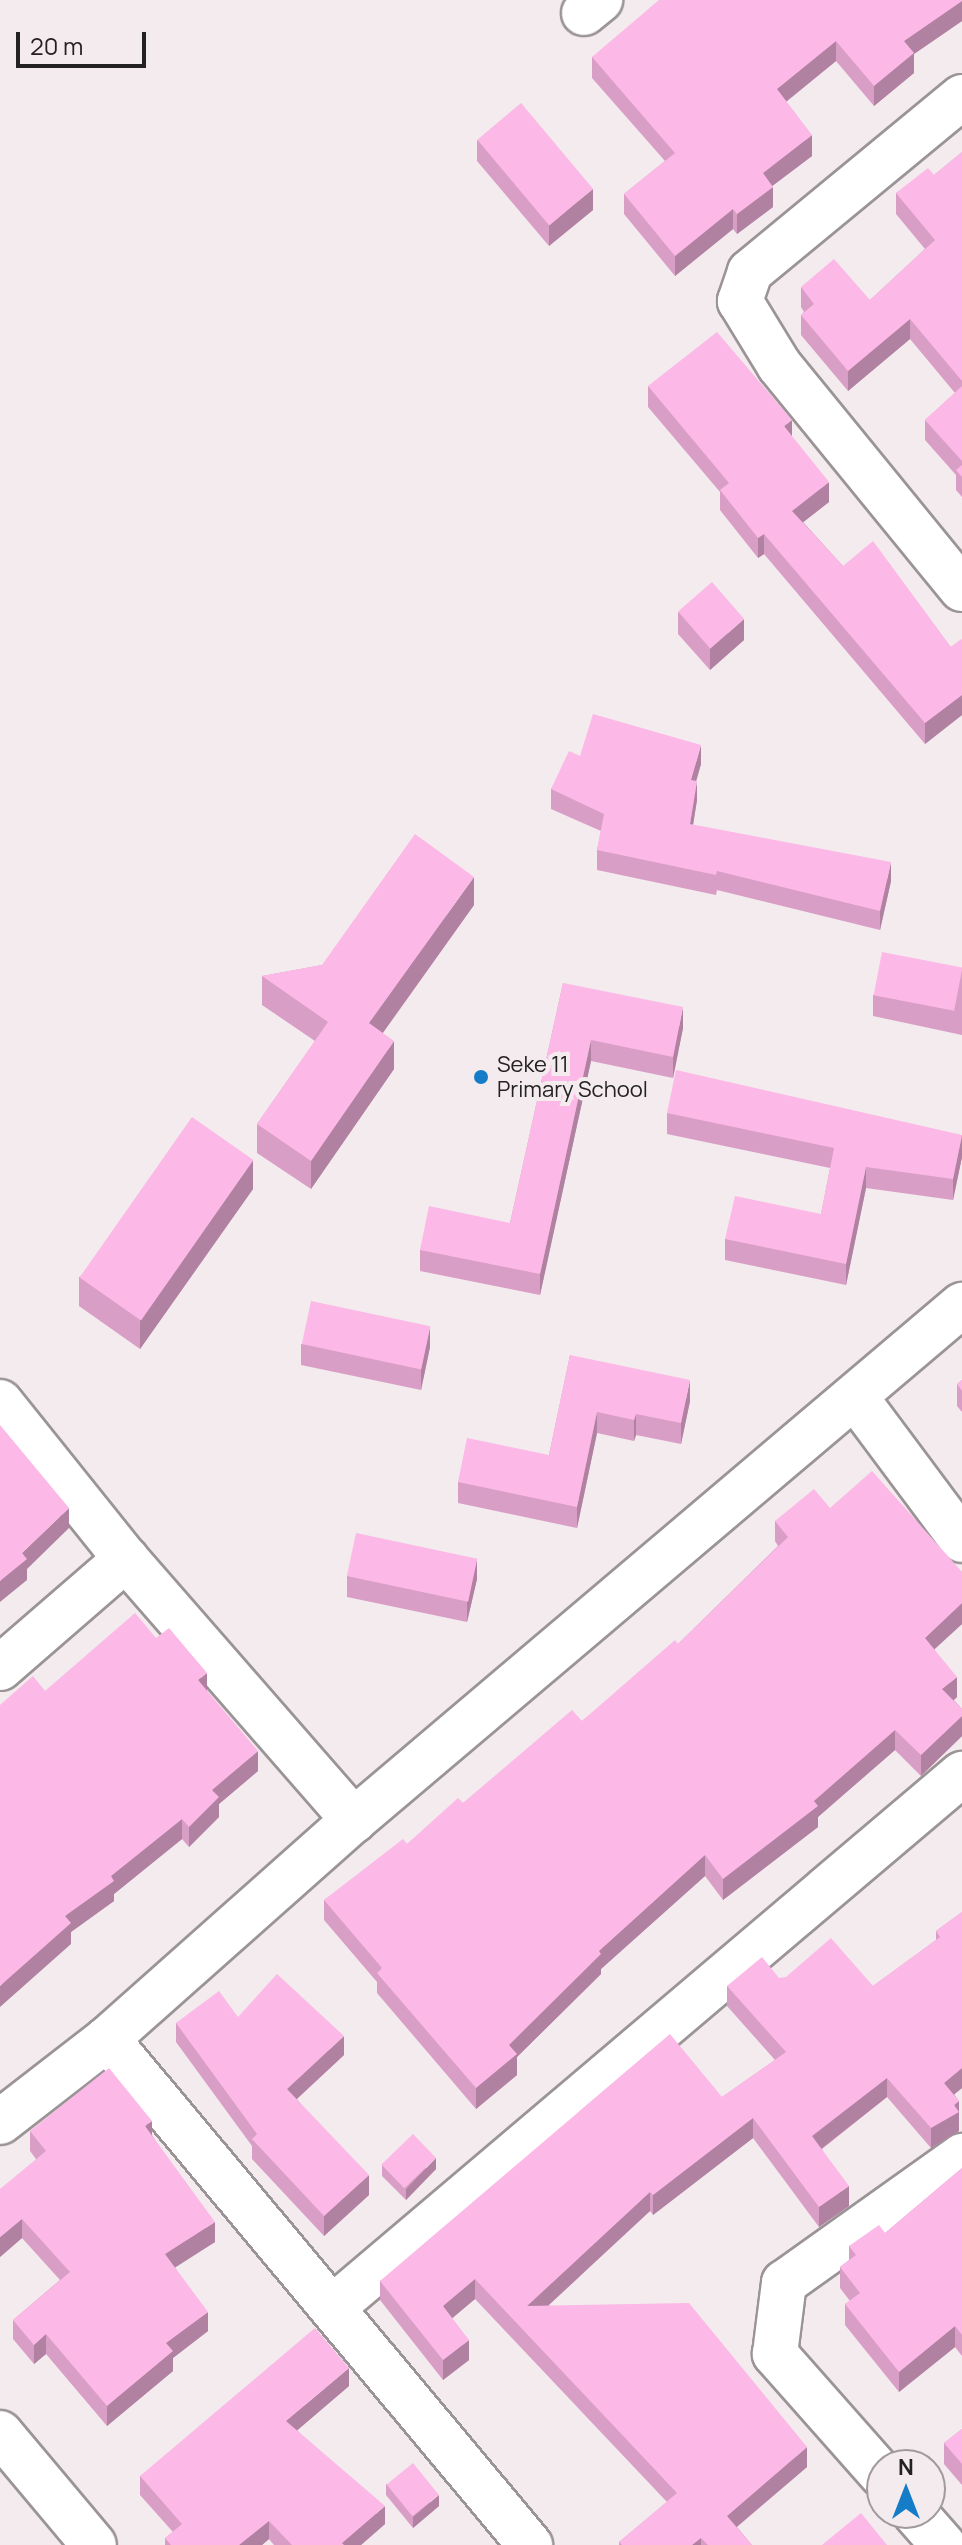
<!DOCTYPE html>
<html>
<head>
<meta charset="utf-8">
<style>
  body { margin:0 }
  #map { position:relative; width:962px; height:2545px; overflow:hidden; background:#f3ebed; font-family:Manrope,sans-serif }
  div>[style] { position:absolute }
  .roads { filter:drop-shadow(2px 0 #9b9496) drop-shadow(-2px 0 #9b9496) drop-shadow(0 2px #9b9496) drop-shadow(0 -2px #9b9496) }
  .minor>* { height:44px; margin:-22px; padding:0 22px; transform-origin:22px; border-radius:22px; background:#fff }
  .wall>* { inset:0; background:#d99ec6 }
  .shaded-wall>* { inset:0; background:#b081a1 }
  .building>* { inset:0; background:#fcb8e6; transform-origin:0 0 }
  .dots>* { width:22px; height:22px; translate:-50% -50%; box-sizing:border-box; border:4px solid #f3ebed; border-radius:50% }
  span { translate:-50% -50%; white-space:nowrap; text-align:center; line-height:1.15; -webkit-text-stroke:8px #f3ebed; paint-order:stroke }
  .poi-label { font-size:22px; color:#242122 }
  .left { translate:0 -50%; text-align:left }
  .north { position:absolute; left:866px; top:2449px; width:80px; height:80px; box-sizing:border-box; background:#f3ebed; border:2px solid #a09a9c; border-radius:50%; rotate:0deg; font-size:22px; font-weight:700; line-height:32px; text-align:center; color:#242122 }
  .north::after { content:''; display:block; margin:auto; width:28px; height:36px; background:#157cc7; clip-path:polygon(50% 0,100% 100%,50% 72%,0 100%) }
  .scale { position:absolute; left:16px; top:32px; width:130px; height:36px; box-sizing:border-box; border:4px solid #242122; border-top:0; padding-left:10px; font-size:24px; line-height:28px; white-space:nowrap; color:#242122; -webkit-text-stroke:6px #f3ebed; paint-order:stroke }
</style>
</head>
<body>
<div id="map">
  <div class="roads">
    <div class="minor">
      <i style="left:584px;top:13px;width:21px;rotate:-39deg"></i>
      <i style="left:962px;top:97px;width:275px;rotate:140.5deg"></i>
      <i style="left:750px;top:272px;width:31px;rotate:109deg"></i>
      <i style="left:740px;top:301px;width:75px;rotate:58.6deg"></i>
      <i style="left:779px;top:365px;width:289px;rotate:50.8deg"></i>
      <i style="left:856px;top:1398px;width:177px;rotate:53.3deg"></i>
      <i style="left:0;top:1402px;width:201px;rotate:51.3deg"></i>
      <i style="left:126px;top:1559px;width:347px;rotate:48.9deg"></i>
      <i style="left:0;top:1668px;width:167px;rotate:-40.9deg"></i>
      <i style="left:107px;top:2039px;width:660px;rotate:50.11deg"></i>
      <i style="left:0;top:2122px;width:135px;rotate:-37.8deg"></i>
      <i style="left:107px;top:2039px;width:330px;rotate:-41.6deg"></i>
      <i style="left:354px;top:1820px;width:797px;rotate:-40.27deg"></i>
      <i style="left:332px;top:2308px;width:826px;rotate:-40.29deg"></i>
      <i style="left:0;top:2433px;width:146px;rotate:50deg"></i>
      <i style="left:882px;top:2475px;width:162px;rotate:-131.5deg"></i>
      <i style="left:775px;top:2354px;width:72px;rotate:-82.8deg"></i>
      <i style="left:784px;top:2283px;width:219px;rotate:-35.5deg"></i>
      <i style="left:915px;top:2513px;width:43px;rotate:48.8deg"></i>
    </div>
  </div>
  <div class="wall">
    <i style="clip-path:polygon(962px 0,962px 21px,914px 54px,914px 73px,874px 106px,836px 61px,786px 102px,812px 156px,772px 186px,773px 207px,737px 234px,733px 229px,675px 276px,624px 214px,624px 194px,665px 161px,592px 78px,592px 57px)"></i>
    <i style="clip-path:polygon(477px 140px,593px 210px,549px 246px,477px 161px)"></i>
    <i style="clip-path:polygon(962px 152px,962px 497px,956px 490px,956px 475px,925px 440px,925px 420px,955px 393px,910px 339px,848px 391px,801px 335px,801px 315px,804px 312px,801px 307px,801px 287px,870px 300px,925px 249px,896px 214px,896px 193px,934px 175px)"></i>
    <i style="clip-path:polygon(648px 386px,792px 437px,829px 502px,803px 522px,843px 566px,951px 647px,962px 640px,962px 715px,925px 744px,764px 554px,758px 558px,720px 510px,720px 492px,648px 407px)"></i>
    <i style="clip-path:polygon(678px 612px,744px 640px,710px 670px,678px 634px)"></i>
    <i style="clip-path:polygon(580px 756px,701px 764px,696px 781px,697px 800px,693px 825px,891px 881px,880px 930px,717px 890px,716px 895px,597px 870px,597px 850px,601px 831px,551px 809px,551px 789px)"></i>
    <i style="clip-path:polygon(474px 905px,383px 1033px,394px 1069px,311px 1189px,257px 1153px,257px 1124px,315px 1041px,262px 1005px,262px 976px,322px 965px)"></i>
    <i style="clip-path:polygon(962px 968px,962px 1035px,873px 1016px,873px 995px)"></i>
    <i style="clip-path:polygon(563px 983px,683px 1028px,673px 1078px,591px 1061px,540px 1295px,420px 1271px,420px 1250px,510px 1223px)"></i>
    <i style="clip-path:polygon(667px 1113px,962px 1135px,962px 1157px,953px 1200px,866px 1188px,846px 1285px,725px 1260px,725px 1239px,821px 1214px,830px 1168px,667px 1134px)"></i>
    <i style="clip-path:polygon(253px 1189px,140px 1349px,79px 1306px,79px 1277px)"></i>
    <i style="clip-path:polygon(301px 1344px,430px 1347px,421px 1390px,301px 1365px)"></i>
    <i style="clip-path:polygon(570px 1355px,690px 1401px,681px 1444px,636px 1435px,634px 1441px,597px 1433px,577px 1528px,458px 1503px,458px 1482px,549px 1455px)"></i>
    <i style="clip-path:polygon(962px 1380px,962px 1412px,957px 1406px,957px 1384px)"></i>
    <i style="clip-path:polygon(830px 1508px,962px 1572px,962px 1624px,934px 1649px,957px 1697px,954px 1700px,962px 1709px,962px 1736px,921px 1776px,895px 1750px,818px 1817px,818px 1827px,723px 1900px,705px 1876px,601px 1969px,601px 1974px,517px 2057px,517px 2075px,476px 2109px,377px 1993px,377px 1982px,324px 1920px,324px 1900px,407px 1844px,463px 1803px,582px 1721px,678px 1644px,778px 1546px,775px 1541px,775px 1521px)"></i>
    <i style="clip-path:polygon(347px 1576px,477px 1579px,467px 1622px,347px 1597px)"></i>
    <i style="clip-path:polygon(156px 1638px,207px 1691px,258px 1771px,219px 1804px,219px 1817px,189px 1847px,182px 1839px,114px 1894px,114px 1901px,71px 1932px,71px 1944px,45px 1691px)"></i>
    <i style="clip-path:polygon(962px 1912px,962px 2088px,954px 2094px,959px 2101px,959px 2131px,931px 2148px,887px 2097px,822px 2149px,849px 2206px,819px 2227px,753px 2138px,653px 2215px,650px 2211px,549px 2305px,807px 2467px,737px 2527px,752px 2545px,619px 2545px,619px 2542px,667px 2502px,475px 2299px,452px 2318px,469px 2360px,443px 2380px,380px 2300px,380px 2281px,722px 2097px,775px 2060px,727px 2006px,727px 1986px,779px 1978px,873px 1986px,936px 1940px,936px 1931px)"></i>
    <i style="clip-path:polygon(238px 2017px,344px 2055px,297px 2099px,369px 2195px,324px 2236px,252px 2159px,252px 2146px,176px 2042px,176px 2023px)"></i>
    <i style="clip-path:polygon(30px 2131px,152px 2135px,215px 2242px,175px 2267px,208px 2331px,173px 2358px,173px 2371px,107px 2426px,46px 2354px,34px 2364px,13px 2339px,13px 2320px,60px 2280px,22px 2238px,0 2257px,36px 2159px,30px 2151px)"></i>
    <i style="clip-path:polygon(382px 2165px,436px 2169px,406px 2200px,382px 2176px)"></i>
    <i style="clip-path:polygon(962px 2168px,962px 2356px,955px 2347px,899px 2392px,845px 2325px,845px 2304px,850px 2301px,840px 2288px,840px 2267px,849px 2260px,849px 2246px,885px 2233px)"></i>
    <i style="clip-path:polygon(349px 2386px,297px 2430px,385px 2524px,361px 2545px,274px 2545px,269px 2539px,262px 2545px,165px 2545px,165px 2538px,173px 2532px,140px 2495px,140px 2476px)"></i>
    <i style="clip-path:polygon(962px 2429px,962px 2485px,944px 2464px,944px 2443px)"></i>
    <i style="clip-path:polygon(386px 2484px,439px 2506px,413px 2528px,386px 2495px)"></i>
  </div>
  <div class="shaded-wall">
    <i style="clip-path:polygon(962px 1px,962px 21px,914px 54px,914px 73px,874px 106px,874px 86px,904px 41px)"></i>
    <i style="clip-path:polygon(836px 41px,836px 61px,777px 109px,777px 89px)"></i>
    <i style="clip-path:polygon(812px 135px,812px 156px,763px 193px,763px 173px)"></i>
    <i style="clip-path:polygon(773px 187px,773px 207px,737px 234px,737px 214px)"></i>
    <i style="clip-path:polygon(593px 189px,593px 210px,549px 246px,549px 225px)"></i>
    <i style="clip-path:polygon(733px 209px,733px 229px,675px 276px,675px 256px)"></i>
    <i style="clip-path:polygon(910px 319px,910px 339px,848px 391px,848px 371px)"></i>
    <i style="clip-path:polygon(792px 420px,792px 440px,784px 426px)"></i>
    <i style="clip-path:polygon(829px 482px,829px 502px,792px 531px,792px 511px)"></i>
    <i style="clip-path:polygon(764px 534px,764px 554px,758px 558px,758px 538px)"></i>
    <i style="clip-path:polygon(744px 619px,744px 640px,710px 670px,710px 649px)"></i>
    <i style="clip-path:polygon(962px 695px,962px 715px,925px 744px,925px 723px)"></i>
    <i style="clip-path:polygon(701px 745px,701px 764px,691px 799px,691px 780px)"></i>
    <i style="clip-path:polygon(697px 781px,697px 800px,690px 844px,690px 824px)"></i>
    <i style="clip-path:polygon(891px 862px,891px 881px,880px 930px,880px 911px)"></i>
    <i style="clip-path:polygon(474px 877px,474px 905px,369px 1052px,369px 1023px)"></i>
    <i style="clip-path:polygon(683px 1007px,683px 1028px,673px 1078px,673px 1057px)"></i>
    <i style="clip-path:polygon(591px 1040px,591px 1061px,540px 1295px,540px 1274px)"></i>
    <i style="clip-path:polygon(394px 1041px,394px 1069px,311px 1189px,311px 1161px)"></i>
    <i style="clip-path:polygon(962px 1136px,962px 1157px,953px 1200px,953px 1179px)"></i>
    <i style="clip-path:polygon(253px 1160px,253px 1189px,140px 1349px,140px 1320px)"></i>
    <i style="clip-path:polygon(866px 1167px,866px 1188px,846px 1285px,846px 1264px)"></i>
    <i style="clip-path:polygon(430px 1326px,430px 1347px,421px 1390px,421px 1369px)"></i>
    <i style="clip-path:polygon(690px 1380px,690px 1401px,681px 1444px,681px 1423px)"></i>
    <i style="clip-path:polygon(597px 1412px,597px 1433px,577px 1528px,577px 1507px)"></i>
    <i style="clip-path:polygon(636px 1414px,636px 1435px,634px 1441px,634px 1420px)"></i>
    <i style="clip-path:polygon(69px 1508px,69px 1528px,27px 1569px,27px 1580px,0 1602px,0 1581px,22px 1553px)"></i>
    <i style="clip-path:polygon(477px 1558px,477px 1579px,467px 1622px,467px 1601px)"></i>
    <i style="clip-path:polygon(962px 1603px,962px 1624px,925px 1658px,925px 1638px)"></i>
    <i style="clip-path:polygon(207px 1673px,207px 1693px,198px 1680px)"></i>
    <i style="clip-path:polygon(957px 1677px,957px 1697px,942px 1710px,942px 1689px)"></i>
    <i style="clip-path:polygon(962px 1716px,962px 1736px,921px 1776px,921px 1755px)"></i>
    <i style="clip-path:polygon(895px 1730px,895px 1750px,818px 1817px,818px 1827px,723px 1900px,723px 1879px)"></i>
    <i style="clip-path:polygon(258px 1751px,258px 1771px,219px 1804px,219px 1817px,189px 1847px,189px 1827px,212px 1790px)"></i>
    <i style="clip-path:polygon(182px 1819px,182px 1839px,114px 1894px,114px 1901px,71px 1932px,71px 1944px,0 2007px,0 1986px,65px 1916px,111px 1876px)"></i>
    <i style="clip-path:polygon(705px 1855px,705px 1876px,601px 1969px,601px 1974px,517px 2057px,517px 2075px,476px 2109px,476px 2088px,509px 2045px,599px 1951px)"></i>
    <i style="clip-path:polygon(344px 2036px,344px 2055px,287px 2108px,287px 2089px)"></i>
    <i style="clip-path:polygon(962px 2068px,962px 2088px,944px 2103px,944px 2083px)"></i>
    <i style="clip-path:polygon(887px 2078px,887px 2097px,812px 2156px,812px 2136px)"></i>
    <i style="clip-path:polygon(959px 2101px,959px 2131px,931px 2148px,931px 2128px)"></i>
    <i style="clip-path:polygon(753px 2118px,753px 2138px,653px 2215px,653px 2195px)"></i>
    <i style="clip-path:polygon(152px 2121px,152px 2140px,145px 2126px)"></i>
    <i style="clip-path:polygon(436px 2158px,436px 2169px,406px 2200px,406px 2189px)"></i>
    <i style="clip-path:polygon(369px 2175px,369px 2195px,324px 2236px,324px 2216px)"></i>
    <i style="clip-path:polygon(849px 2186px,849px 2206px,819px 2227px,819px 2207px)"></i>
    <i style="clip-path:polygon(650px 2192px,650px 2211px,527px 2325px,527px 2306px)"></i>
    <i style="clip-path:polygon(22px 2219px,22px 2238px,0 2257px,0 2237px)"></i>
    <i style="clip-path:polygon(215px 2222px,215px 2242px,165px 2274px,165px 2254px)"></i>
    <i style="clip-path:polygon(475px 2279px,475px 2299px,443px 2326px,443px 2306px)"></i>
    <i style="clip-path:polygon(208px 2312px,208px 2331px,173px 2358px,173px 2371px,107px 2426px,107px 2406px,166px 2343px)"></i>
    <i style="clip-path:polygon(955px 2326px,955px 2347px,899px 2392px,899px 2372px)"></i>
    <i style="clip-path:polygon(46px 2334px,46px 2354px,34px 2364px,34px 2345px)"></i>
    <i style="clip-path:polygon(469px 2340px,469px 2360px,443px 2380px,443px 2360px)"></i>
    <i style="clip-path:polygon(349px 2368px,349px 2386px,286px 2440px,286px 2421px)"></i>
    <i style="clip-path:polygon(807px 2447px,807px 2467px,727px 2535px,727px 2516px)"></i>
    <i style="clip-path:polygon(439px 2495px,439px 2506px,413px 2528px,413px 2517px)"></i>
    <i style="clip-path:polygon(385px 2506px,385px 2524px,361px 2545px,342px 2545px,342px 2543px)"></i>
    <i style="clip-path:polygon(269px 2521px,269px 2539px,262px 2545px,239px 2545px)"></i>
    <i style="clip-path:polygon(701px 2538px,701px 2545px,692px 2545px)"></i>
  </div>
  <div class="building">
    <i style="clip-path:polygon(659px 0,962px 0,962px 1px,904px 41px,914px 53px,874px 86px,836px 41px,777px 89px,812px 135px,763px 173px,773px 187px,737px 214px,733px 209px,675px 256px,624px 194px,675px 153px,592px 57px)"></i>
    <i style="left:521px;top:103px;width:112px;height:57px;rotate:50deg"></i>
    <i style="clip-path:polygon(962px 152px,962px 381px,910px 319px,848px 371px,801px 315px,814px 304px,801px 287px,834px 259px,870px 300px,935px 240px,896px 193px,928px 168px,934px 175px)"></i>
    <i style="clip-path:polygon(717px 332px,792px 420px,784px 426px,829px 482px,792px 511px,843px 566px,873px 541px,951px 647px,961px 639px,962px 640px,962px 695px,925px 723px,764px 534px,758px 538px,720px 490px,729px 483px,648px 386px)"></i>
    <i style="clip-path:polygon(962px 386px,962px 461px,925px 420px)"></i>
    <i style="clip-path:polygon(962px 465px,962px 477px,956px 470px)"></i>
    <i style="left:712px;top:582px;width:49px;height:45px;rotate:49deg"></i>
    <i style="clip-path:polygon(593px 714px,701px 745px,691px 780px,697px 781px,690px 824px,891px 862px,880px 911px,717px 871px,716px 875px,597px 850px,604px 814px,551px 789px,569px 751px,580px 756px)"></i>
    <i style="clip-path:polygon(415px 834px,474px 877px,369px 1023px,394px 1041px,311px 1161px,257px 1124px,328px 1022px,262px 976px,322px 965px)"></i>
    <i style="left:882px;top:952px;width:82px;height:44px;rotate:11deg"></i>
    <i style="clip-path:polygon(563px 983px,683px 1007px,673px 1057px,591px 1040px,540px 1274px,420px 1250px,429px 1206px,510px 1223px)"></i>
    <i style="clip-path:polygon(676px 1070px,962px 1135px,953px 1179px,866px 1167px,846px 1264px,725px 1239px,735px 1196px,821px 1214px,834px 1148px,667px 1113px)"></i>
    <i style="left:192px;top:1117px;width:75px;height:196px;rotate:35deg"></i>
    <i style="left:311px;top:1301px;width:122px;height:44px;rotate:12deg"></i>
    <i style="clip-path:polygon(570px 1355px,690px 1380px,681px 1423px,636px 1414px,634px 1420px,597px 1412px,577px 1507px,458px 1482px,467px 1438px,549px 1455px)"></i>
    <i style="clip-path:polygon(962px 1380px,962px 1391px,957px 1384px)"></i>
    <i style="clip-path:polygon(0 1425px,69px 1508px,22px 1553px,27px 1559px,0 1581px)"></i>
    <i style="clip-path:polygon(872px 1471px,962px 1572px,962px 1603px,925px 1638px,957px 1677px,942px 1689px,962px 1709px,962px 1716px,921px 1755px,895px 1730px,814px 1801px,818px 1806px,723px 1879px,705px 1855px,599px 1951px,601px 1954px,509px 2045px,517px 2054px,476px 2088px,377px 1973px,382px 1968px,324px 1900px,403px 1839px,407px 1844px,458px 1798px,463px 1803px,572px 1710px,582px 1721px,675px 1640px,678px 1644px,788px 1537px,775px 1521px,814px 1489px,830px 1508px)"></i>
    <i style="left:356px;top:1533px;width:124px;height:44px;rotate:12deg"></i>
    <i style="clip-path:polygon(135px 1613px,156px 1638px,169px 1628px,207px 1673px,198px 1680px,258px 1751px,212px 1790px,219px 1797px,189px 1827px,182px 1819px,111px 1876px,114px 1881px,65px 1916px,71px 1923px,0 1986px,0 1705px,33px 1676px,45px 1691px)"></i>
    <i style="clip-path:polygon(962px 1912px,962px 2068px,944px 2083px,959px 2101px,954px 2105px,959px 2112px,931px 2128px,887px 2078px,812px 2136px,849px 2186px,819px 2207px,753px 2118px,653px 2195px,650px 2192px,527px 2306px,689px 2303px,807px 2447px,727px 2516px,752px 2545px,708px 2545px,701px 2538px,692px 2545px,622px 2545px,619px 2542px,677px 2493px,475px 2279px,443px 2306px,469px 2340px,443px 2360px,380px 2281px,670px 2034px,722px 2097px,786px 2052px,727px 1986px,762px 1957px,779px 1978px,786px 1977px,831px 1938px,873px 1986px,940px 1937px,936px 1931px)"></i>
    <i style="clip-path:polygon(277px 1974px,344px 2036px,287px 2089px,369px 2175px,324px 2216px,252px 2139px,257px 2134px,176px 2023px,219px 1991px,238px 2017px)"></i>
    <i style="clip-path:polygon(109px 2068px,152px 2121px,145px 2126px,215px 2222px,165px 2254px,208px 2312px,166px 2343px,173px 2351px,107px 2406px,46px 2334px,34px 2345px,13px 2320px,70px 2272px,22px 2219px,0 2237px,0 2189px,46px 2151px,30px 2131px)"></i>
    <i style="left:413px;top:2134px;width:33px;height:44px;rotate:46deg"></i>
    <i style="clip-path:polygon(962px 2168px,962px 2335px,955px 2326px,899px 2372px,845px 2304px,860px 2293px,840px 2267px,856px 2255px,849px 2246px,879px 2225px,885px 2233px)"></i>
    <i style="clip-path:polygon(315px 2328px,349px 2368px,286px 2421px,385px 2506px,342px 2543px,344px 2545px,292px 2545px,269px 2521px,239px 2545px,171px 2545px,165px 2538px,182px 2524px,140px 2476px)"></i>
    <i style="clip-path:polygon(962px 2429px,962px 2464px,944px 2443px)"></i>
    <i style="left:413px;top:2463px;width:41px;height:34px;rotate:51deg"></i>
    <i style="clip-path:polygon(861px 2513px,887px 2545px,822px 2545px)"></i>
  </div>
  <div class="dots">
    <i style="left:481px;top:1077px;background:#157cc7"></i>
  </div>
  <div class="poi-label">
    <span class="left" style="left:497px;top:1077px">Seke 11<br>Primary School</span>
  </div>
  <div class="north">N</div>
  <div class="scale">20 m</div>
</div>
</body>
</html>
